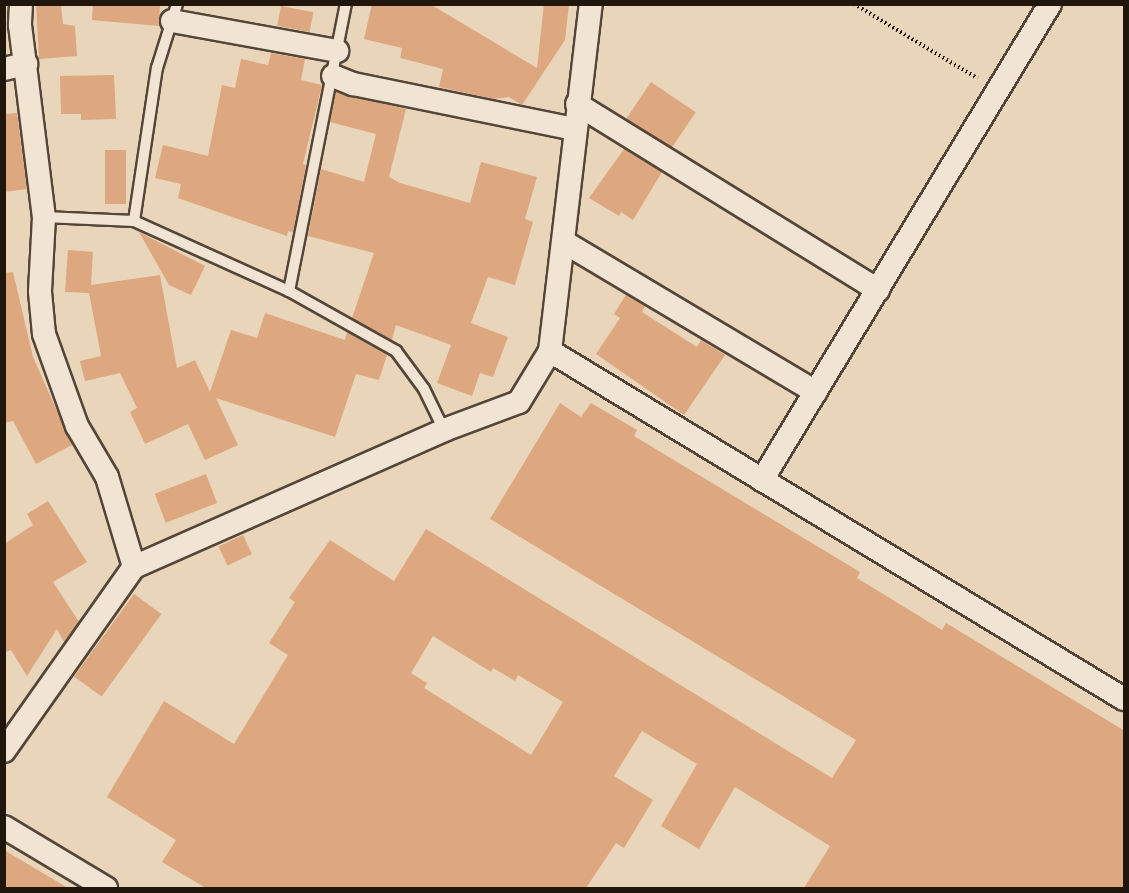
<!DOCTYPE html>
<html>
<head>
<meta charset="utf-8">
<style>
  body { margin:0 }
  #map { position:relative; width:1129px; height:893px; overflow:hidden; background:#e9d5ba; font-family:Cardo,serif }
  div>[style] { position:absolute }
  .building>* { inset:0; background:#dda780; transform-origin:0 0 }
  .path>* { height:4px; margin-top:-2px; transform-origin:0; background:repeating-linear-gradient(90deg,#21160c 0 1.5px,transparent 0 4.5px) }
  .roads { filter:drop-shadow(2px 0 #534638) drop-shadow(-2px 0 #534638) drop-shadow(0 2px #534638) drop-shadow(0 -2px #534638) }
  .lane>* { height:10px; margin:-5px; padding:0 5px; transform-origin:5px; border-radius:5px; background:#f1e4d2 }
  .street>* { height:22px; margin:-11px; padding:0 11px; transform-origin:11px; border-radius:11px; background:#f1e4d2 }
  span { translate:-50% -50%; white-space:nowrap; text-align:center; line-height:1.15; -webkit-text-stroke:4.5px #f1e4d2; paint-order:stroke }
  .frame { position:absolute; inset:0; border:6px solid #21160c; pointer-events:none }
</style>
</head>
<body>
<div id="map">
  <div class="building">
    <i style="clip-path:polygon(36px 4px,61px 4px,63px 24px,75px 26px,77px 56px,39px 59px)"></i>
    <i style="clip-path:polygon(93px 4px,160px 4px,159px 26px,92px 20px)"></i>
    <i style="clip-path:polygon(372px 4px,430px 4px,537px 68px,544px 4px,569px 4px,565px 40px,522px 105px,509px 97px,494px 99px,439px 87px,443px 69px,400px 58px,402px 48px,364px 39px)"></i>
    <i style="left:281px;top:6px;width:33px;height:20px;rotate:11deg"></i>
    <i style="clip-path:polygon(271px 53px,305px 59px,301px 80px,322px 85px,303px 164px,306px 165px,293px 232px,288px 231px,287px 236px,178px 198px,181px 184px,155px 178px,163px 145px,208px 156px,222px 85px,235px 88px,241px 59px,268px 65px)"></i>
    <i style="clip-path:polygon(114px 75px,116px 119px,81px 120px,81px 114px,61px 114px,60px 76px)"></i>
    <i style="left:651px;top:82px;width:54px;height:44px;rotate:34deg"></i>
    <i style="clip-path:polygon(336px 92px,406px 109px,389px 177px,400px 183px,470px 203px,481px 162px,537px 177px,525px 219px,533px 222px,515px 285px,488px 277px,471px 323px,508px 337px,493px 377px,480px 373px,472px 396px,437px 383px,451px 345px,396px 325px,392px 340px,352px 318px,374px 253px,308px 236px,321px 169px,364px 182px,376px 134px,330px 122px)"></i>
    <i style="clip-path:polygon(17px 113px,27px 189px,4px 192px,4px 114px)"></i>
    <i style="clip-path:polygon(624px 149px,662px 172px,633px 220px,621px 212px,619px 216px,589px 198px)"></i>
    <i style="left:105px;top:150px;width:21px;height:54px"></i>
    <i style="clip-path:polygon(139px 232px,205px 266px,191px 295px,169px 285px)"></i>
    <i style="clip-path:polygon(68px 250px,93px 252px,91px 285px,160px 275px,177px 368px,195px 360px,210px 392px,231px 330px,257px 338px,265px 313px,345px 340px,347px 332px,387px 355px,379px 380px,356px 374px,335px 437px,216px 398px,238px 445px,205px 460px,188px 424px,145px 444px,130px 412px,137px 408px,120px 373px,85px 381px,80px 361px,101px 356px,89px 293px,65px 292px)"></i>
    <i style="clip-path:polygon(13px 272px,33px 357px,72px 445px,36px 464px,13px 421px,4px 423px,4px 273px)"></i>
    <i style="clip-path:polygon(626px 295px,645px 306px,642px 312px,697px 347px,701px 340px,725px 355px,684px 415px,596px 354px,620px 318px,614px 314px)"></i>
    <i style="clip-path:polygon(evenodd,560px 403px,581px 417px,591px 403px,637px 430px,634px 436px,860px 572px,857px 578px,942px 630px,946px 623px,1125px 731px,1125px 888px,804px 888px,830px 846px,735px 787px,699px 849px,661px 826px,697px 764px,642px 731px,614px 776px,653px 800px,624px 848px,616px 843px,586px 888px,206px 888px,162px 862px,176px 840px,107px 797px,164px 701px,234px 744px,288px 655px,269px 643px,295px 602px,289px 598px,330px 540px,394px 581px,426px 529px,832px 778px,856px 740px,490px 519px,560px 403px,433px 636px,491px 672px,493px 668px,515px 681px,518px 675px,563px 702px,531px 755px,424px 688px,427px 683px,411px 673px,433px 636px)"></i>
    <i style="left:206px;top:474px;width:31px;height:55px;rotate:69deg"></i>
    <i style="clip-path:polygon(48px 501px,87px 562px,53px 582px,79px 622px,64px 642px,57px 629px,27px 676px,11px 650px,4px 653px,4px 544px,33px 525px,27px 514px)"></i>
    <i style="left:243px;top:535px;width:21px;height:27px;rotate:65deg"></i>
    <i style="left:134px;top:594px;width:34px;height:102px;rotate:36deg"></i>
    <i style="clip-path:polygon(4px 850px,68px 888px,4px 888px)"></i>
  </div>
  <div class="path">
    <i style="left:854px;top:4px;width:144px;rotate:31deg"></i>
  </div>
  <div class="roads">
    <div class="lane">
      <i style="left:44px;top:217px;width:90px;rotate:2.5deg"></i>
      <i style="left:134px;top:221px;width:170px;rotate:24.3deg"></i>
      <i style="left:289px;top:291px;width:123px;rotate:29.3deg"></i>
      <i style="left:396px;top:351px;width:47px;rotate:53.6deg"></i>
      <i style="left:424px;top:389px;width:46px;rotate:64deg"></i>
      <i style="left:134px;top:221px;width:155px;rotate:-81.5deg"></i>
      <i style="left:157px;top:68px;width:67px;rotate:-72.6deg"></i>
      <i style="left:289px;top:291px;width:293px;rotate:-78.8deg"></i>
    </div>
    <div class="street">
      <i style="left:21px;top:4px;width:21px;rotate:93deg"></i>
      <i style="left:20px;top:25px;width:193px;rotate:82.9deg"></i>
      <i style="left:44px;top:217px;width:75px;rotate:93.1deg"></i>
      <i style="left:40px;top:292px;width:42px;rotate:84.6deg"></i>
      <i style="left:44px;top:334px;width:98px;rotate:70.3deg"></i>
      <i style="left:77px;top:426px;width:59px;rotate:59.5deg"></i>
      <i style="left:107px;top:477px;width:94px;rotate:73.3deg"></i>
      <i style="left:172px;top:21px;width:168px;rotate:10.3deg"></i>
      <i style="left:4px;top:69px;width:23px;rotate:-13deg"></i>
      <i style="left:333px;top:76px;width:22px;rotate:22deg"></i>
      <i style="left:353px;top:84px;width:226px;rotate:11.5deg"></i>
      <i style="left:577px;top:104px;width:354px;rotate:31.7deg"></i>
      <i style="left:564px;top:242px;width:293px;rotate:30.8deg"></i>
      <i style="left:550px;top:351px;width:671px;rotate:31.23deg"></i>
      <i style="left:762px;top:480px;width:556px;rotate:-58.82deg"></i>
      <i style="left:4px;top:751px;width:225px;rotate:-54.8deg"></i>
      <i style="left:134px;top:567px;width:339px;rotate:-23.8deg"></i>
      <i style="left:444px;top:430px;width:80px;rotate:-20.5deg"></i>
      <i style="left:519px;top:402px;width:60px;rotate:-58.7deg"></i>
      <i style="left:550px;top:351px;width:349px;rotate:-83.3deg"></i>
      <i style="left:4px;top:827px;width:119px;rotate:30.9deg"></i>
    </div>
  </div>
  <div class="frame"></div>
</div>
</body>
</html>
